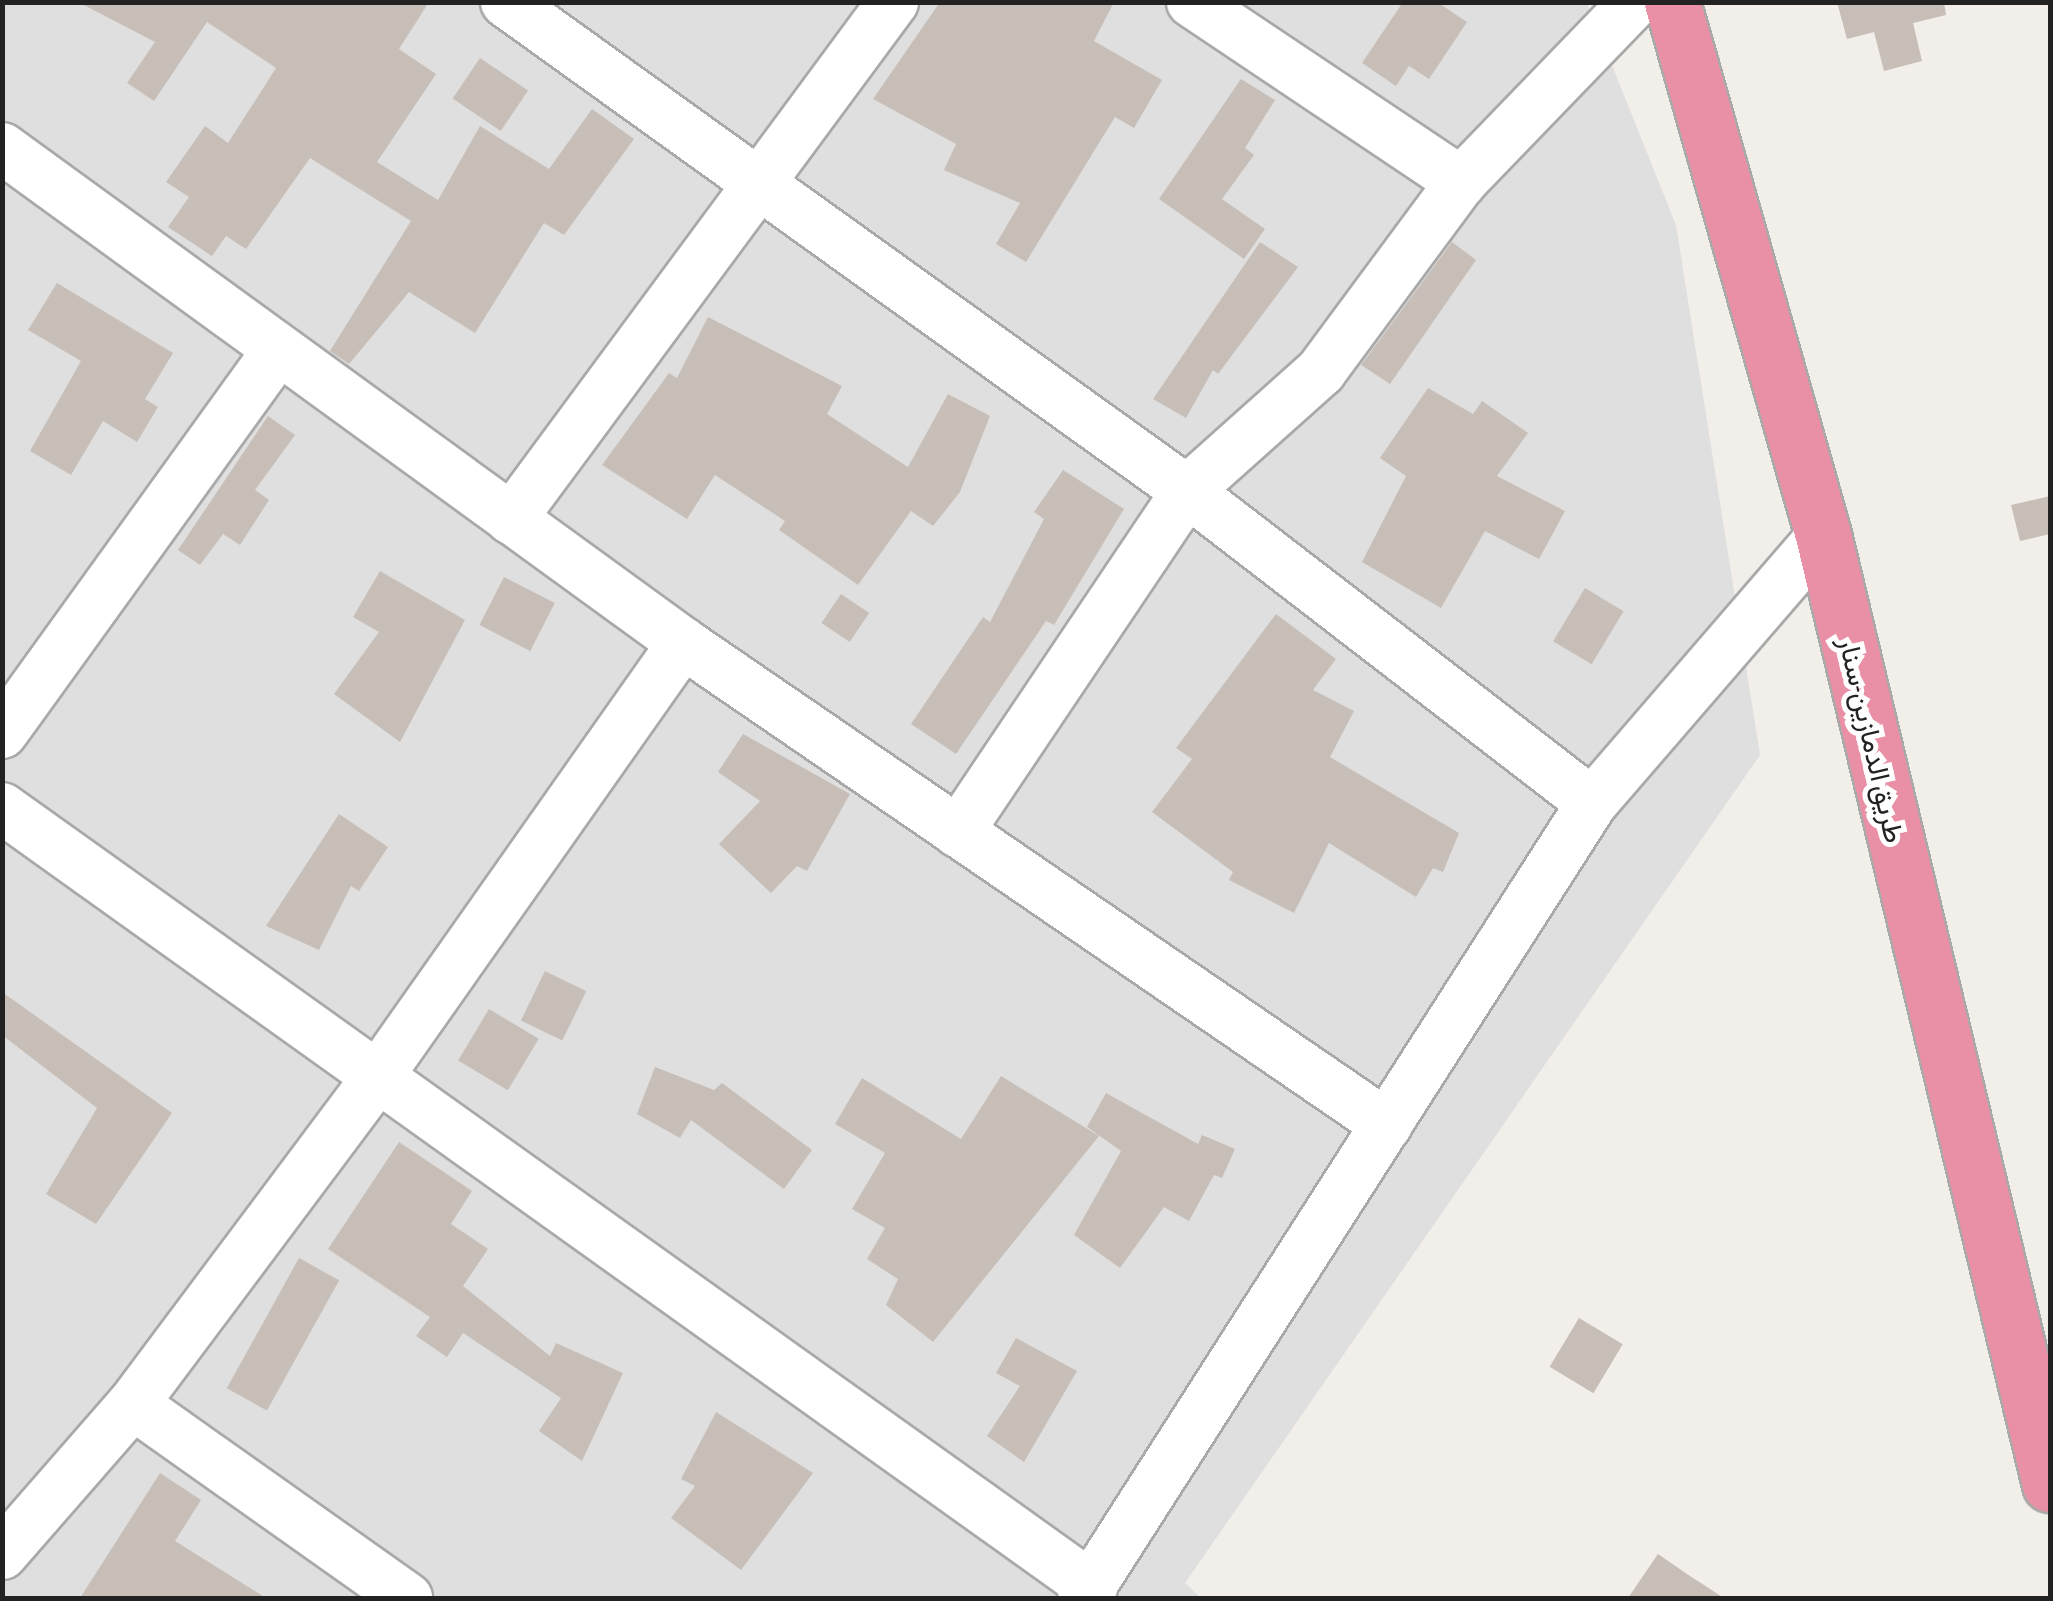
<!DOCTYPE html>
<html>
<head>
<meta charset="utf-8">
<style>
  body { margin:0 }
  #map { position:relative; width:2053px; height:1601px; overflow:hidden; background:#f2eee9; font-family:"Asap Condensed",Vazirmatn,sans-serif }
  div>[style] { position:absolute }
  .residential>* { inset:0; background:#e0dfdf }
  .building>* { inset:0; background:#c7beb8; transform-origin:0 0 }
  .roads { filter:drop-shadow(2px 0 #a9a9a9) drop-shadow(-2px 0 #a9a9a9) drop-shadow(0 2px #a9a9a9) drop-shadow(0 -2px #a9a9a9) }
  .street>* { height:50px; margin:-25px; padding:0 25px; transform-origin:25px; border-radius:25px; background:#fff }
  .highway>* { height:55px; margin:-27.5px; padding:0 27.5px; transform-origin:27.5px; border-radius:27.5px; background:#ea90a6 }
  span { translate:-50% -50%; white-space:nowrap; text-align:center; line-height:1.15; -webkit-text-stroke:10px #fff; paint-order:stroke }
  .street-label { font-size:28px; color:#222 }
  .frame { position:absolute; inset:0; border:5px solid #222; pointer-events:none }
</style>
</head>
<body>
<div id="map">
  <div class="residential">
    <i style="clip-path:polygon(3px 3px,1587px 3px,1676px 225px,1760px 755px,1185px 1583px,1201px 1598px,3px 1598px)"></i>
  </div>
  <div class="building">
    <i style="clip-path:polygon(78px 2px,429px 2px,399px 49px,436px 74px,377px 162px,438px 200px,480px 126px,549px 169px,592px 109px,634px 139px,564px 235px,544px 223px,475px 333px,409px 292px,349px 364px,330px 351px,411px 221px,310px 158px,246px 249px,226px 236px,212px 256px,168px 227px,189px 197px,166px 182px,205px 126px,228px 143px,276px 68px,207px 22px,154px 101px,127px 83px,155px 42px)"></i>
    <i style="clip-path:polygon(940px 2px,1114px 2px,1094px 41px,1162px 80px,1134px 128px,1115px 117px,1026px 262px,996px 244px,1020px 203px,944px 170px,956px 144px,873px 99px)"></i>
    <i style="clip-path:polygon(1403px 2px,1437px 2px,1467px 22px,1429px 79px,1409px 66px,1396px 86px,1362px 63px)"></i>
    <i style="clip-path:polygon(1837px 2px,1944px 2px,1946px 15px,1913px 23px,1922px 61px,1884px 71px,1874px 32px,1847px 39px)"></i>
    <i style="left:480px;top:58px;width:58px;height:49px;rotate:34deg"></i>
    <i style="clip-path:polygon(1241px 79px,1275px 100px,1245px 148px,1254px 155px,1222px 199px,1265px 229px,1244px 259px,1159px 199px)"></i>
    <i style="clip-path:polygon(1260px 242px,1298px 267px,1218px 374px,1213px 370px,1186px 418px,1153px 399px)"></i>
    <i style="clip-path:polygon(1452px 242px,1476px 260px,1390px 384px,1361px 365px)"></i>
    <i style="clip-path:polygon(57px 283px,173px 353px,145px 399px,158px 407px,137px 442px,103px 421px,71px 475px,30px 451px,81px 361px,28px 330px)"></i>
    <i style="clip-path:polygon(708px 317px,842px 386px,827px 414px,908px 467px,948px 394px,990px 416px,960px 492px,933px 526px,911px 511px,858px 585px,779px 530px,785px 521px,715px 475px,687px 519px,602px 465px,669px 373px,677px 378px)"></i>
    <i style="clip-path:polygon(1428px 388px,1473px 414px,1482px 401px,1528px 433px,1497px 476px,1565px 511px,1539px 559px,1485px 531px,1441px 608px,1362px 562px,1406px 476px,1380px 458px)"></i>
    <i style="clip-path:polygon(268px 416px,295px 435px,255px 490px,269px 500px,240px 545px,223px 534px,200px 565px,178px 550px)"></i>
    <i style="clip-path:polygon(1063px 470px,1124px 509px,1054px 625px,1046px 621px,956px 754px,911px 724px,983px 617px,990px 622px,1044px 519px,1034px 512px)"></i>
    <i style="clip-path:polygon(2050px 496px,2050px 534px,2020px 541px,2011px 505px)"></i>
    <i style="clip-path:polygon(380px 571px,465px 620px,400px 742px,334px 694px,379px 632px,353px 617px)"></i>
    <i style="left:504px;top:577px;width:57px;height:54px;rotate:27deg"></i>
    <i style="left:1585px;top:588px;width:45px;height:62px;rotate:31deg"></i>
    <i style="left:841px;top:594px;width:34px;height:35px;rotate:34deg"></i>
    <i style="clip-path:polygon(1276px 614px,1336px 659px,1313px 690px,1354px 711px,1330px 757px,1459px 833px,1443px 872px,1433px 868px,1416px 897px,1329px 843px,1294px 913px,1229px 880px,1233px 872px,1152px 812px,1192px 759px,1176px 748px)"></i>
    <i style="clip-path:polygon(743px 734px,850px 794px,807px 871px,797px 866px,771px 893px,719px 844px,760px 801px,718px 772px)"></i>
    <i style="clip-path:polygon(339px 814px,388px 847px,359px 891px,351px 886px,319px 950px,266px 926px)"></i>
    <i style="left:545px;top:971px;width:46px;height:55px;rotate:26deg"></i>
    <i style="clip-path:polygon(2px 992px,172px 1113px,96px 1224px,46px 1194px,97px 1108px,2px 1035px)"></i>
    <i style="left:489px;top:1009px;width:58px;height:60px;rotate:31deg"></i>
    <i style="clip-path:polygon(655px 1067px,714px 1090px,722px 1083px,812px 1150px,784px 1189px,691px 1120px,680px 1138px,637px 1114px)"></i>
    <i style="clip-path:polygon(1001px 1076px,1099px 1136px,933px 1342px,886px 1305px,898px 1279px,867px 1259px,885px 1228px,852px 1209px,885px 1153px,835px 1124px,862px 1078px,961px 1139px)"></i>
    <i style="clip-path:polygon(1106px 1093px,1198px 1144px,1202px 1135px,1235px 1149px,1222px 1178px,1214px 1175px,1189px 1221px,1164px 1207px,1120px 1268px,1074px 1235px,1121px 1151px,1087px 1127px)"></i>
    <i style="clip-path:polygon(399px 1142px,472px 1191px,451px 1224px,488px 1249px,463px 1286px,550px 1356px,556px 1343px,623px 1373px,582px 1461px,539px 1431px,561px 1398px,463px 1333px,447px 1357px,416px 1336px,430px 1317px,328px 1249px)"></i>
    <i style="left:299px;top:1258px;width:46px;height:149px;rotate:29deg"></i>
    <i style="left:1579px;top:1318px;width:51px;height:57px;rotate:31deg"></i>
    <i style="clip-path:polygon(1016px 1338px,1077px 1371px,1024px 1462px,987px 1436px,1020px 1386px,996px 1373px)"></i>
    <i style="clip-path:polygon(716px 1412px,813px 1473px,741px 1570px,671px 1518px,695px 1486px,681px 1479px)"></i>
    <i style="clip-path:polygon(160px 1473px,201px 1500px,175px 1541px,266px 1598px,80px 1598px)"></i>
    <i style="clip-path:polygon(1658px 1554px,1687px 1574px,1724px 1598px,1628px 1598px)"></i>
  </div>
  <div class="roads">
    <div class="street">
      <i style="left:506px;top:2px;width:838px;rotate:35.68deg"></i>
      <i style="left:1187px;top:491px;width:511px;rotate:37.61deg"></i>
      <i style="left:1192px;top:2px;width:324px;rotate:33.8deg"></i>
      <i style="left:2px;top:148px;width:842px;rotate:36.01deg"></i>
      <i style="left:683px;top:643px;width:853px;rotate:34.4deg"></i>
      <i style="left:511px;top:519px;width:643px;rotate:-53.54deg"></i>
      <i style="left:2px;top:733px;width:471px;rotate:-54.2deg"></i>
      <i style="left:2px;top:808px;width:1340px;rotate:35.55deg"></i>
      <i style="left:958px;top:832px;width:411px;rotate:-56.1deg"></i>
      <i style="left:1187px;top:491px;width:180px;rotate:-41.8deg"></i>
      <i style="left:1321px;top:371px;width:235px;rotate:-53.5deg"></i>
      <i style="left:1461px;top:182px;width:250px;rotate:-46deg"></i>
      <i style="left:133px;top:1404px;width:336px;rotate:35.3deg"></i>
      <i style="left:2px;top:1554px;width:199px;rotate:-48.9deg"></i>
      <i style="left:133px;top:1404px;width:409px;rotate:-53.2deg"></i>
      <i style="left:378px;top:1076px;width:530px;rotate:-54.84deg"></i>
      <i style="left:1083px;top:1598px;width:944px;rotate:-57.37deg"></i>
      <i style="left:1592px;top:803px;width:354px;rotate:-49.2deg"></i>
    </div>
    <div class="highway">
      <i style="left:1672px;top:2px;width:554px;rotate:74.18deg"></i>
      <i style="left:1823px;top:535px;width:976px;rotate:76.55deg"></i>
    </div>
  </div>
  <div class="street-label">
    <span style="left:1872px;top:740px;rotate:77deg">طريق الدمازين-سنار</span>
  </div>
  <div class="frame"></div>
</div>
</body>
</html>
